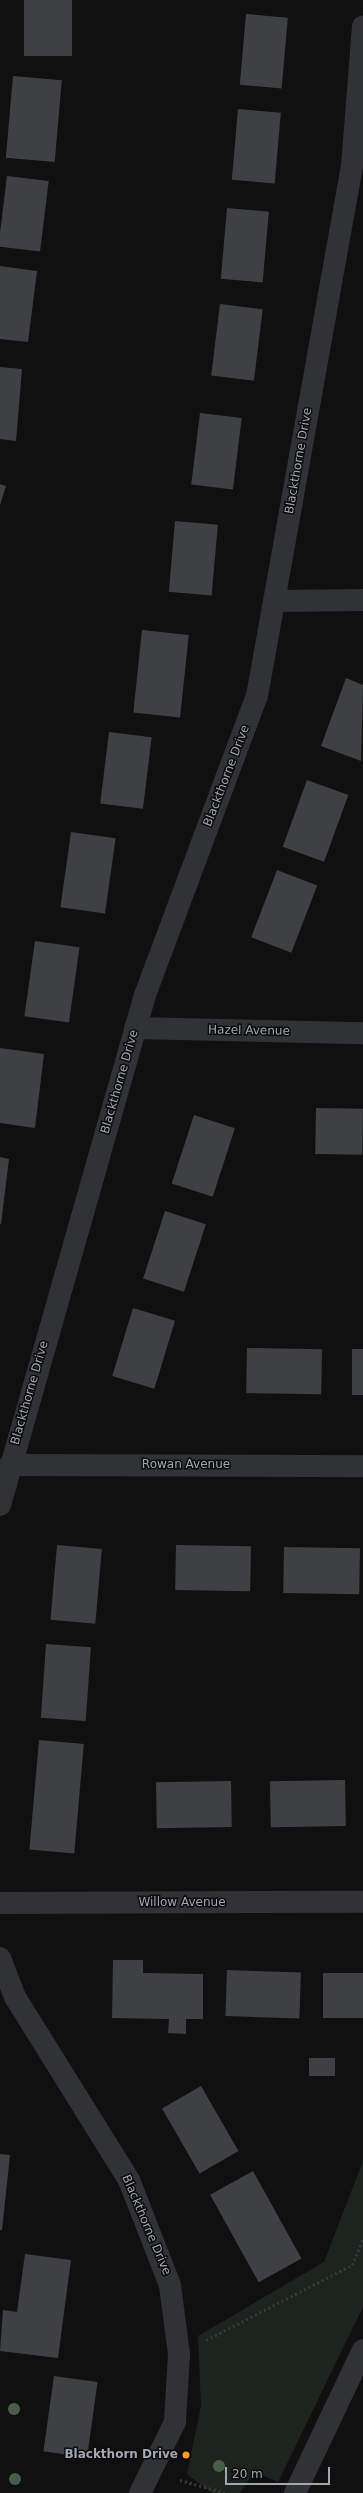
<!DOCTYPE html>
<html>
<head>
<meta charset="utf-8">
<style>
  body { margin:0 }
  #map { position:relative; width:363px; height:2493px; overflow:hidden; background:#101011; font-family:"DejaVu Sans",sans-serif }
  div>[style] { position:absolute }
  .green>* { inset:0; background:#1c241d }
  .building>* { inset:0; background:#3f4044; transform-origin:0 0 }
  .path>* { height:2.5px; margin-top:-1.25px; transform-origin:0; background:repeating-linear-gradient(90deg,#37393d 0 2px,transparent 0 5px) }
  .minor>* { height:22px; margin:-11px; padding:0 11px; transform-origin:11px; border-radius:11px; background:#313236 }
  .trees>* { width:12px; height:12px; margin:-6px; border-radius:50%; background:#495e49 }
  .dots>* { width:11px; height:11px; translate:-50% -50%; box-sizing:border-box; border:2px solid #0b0b0c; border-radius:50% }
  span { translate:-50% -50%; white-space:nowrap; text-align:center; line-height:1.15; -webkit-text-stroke:3px #0b0b0c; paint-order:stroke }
  .street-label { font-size:12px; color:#a1a8b3 }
  .poi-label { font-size:12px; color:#a1a8b3; font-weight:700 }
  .right { translate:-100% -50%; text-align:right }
  .scale { position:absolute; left:225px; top:2467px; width:105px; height:18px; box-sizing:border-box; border:2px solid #a1a8b3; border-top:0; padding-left:5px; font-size:12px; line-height:14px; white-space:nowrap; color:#a1a8b3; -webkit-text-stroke:3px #0b0b0c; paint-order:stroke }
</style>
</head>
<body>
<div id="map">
  <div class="green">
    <i style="clip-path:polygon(363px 2161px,363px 2307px,278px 2482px,255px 2472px,240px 2493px,212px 2493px,187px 2474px,201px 2406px,198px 2336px,324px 2262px)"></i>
  </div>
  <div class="building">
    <i style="left:24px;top:0;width:48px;height:56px"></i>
    <i style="left:246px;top:14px;width:42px;height:71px;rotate:5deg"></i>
    <i style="left:13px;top:76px;width:49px;height:82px;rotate:5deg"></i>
    <i style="left:238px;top:109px;width:43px;height:71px;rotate:5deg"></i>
    <i style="left:7px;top:176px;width:42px;height:71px;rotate:7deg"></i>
    <i style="left:227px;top:208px;width:42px;height:71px;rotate:5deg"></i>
    <i style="clip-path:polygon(0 266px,37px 271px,28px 342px,0 339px)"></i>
    <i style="left:220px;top:304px;width:43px;height:72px;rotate:7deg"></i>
    <i style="clip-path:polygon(0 367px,22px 369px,16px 441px,0 439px)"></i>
    <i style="left:200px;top:413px;width:42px;height:72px;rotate:7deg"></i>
    <i style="clip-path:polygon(0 484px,6px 486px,0 505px)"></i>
    <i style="left:175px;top:521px;width:43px;height:71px;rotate:5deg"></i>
    <i style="left:142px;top:630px;width:47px;height:83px;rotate:6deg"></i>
    <i style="clip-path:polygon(346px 678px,363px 685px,361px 761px,321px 746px)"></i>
    <i style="left:109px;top:732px;width:43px;height:72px;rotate:7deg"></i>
    <i style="left:307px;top:780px;width:44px;height:71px;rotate:20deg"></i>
    <i style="left:71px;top:832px;width:45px;height:76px;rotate:8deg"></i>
    <i style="left:277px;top:870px;width:43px;height:72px;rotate:21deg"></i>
    <i style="left:35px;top:941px;width:45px;height:76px;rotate:8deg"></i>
    <i style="clip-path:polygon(0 1048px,44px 1054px,35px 1128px,0 1123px)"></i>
    <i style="left:316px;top:1108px;width:47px;height:46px;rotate:1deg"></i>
    <i style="left:194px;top:1115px;width:43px;height:72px;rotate:18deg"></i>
    <i style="clip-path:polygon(0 1157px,9px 1159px,1px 1224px,0 1224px)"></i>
    <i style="left:165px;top:1211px;width:43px;height:71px;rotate:18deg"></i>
    <i style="left:133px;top:1308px;width:44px;height:71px;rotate:17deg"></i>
    <i style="left:247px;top:1348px;width:75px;height:45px;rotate:1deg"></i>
    <i style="left:352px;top:1349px;width:11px;height:46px"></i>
    <i style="left:57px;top:1545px;width:45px;height:75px;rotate:5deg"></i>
    <i style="left:176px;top:1545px;width:75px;height:45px;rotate:1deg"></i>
    <i style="left:284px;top:1547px;width:76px;height:46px;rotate:1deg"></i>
    <i style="left:46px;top:1644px;width:45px;height:74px;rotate:4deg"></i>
    <i style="left:39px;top:1740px;width:45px;height:110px;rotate:5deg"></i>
    <i style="left:345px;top:1780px;width:46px;height:75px;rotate:89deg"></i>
    <i style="left:231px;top:1781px;width:46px;height:75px;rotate:89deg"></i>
    <i style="clip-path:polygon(113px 1960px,143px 1960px,143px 1973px,203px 1974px,203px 2019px,186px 2019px,186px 2034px,168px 2033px,169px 2019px,112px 2018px)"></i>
    <i style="left:227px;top:1970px;width:74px;height:46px;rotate:2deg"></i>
    <i style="left:323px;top:1973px;width:40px;height:45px"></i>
    <i style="left:309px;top:2058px;width:26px;height:18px"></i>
    <i style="left:201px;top:2086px;width:75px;height:45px;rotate:60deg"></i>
    <i style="clip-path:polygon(0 2154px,10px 2155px,2px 2230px,0 2230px)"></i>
    <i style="left:253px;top:2171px;width:100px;height:49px;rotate:61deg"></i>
    <i style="clip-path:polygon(25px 2254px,71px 2260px,58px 2358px,0 2351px,3px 2310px,17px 2312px)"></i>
    <i style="left:54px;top:2376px;width:44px;height:76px;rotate:8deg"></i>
  </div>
  <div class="path">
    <i style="left:206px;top:2340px;width:164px;rotate:-27.2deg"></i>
    <i style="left:352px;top:2265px;width:28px;rotate:-67deg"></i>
    <i style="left:180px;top:2480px;width:48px;rotate:15.8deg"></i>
  </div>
  <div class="minor">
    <i style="left:275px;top:601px;width:88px;rotate:-0.7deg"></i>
    <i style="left:135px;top:1028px;width:228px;rotate:1.3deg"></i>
    <i style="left:10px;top:1465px;width:353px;rotate:0.2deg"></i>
    <i style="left:0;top:1505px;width:530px;rotate:-74.13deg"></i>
    <i style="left:145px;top:995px;width:319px;rotate:-69.5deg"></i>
    <i style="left:257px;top:696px;width:538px;rotate:-79.84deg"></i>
    <i style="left:352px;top:166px;width:140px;rotate:-85.5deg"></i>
    <i style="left:0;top:1903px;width:363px;rotate:-0.2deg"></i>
    <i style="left:0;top:1958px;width:42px;rotate:69deg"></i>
    <i style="left:15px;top:1997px;width:216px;rotate:58.1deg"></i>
    <i style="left:129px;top:2180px;width:113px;rotate:68.7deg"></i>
    <i style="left:170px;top:2285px;width:70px;rotate:82.6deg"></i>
    <i style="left:179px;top:2354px;width:68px;rotate:93.4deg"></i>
    <i style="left:175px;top:2422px;width:79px;rotate:116.2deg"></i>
    <i style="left:295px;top:2493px;width:158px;rotate:-64.6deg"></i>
  </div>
  <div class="trees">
    <i style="left:14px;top:2409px"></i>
    <i style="left:219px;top:2466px"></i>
    <i style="left:15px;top:2479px"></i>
  </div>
  <div class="dots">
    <i style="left:186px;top:2455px;background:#f49e25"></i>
  </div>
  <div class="street-label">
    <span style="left:299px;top:461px;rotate:-80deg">Blackthorne Drive</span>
    <span style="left:227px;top:776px;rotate:-69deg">Blackthorne Drive</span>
    <span style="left:249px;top:1031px;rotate:1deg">Hazel Avenue</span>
    <span style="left:120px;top:1082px;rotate:-74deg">Blackthorne Drive</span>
    <span style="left:30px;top:1393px;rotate:-74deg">Blackthorne Drive</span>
    <span style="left:186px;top:1465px">Rowan Avenue</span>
    <span style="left:182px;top:1903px">Willow Avenue</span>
    <span style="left:146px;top:2225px;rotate:67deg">Blackthorne Drive</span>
  </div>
  <div class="poi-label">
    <span class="right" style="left:178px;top:2455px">Blackthorn Drive</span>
  </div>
  <div class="scale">20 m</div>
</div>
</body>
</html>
